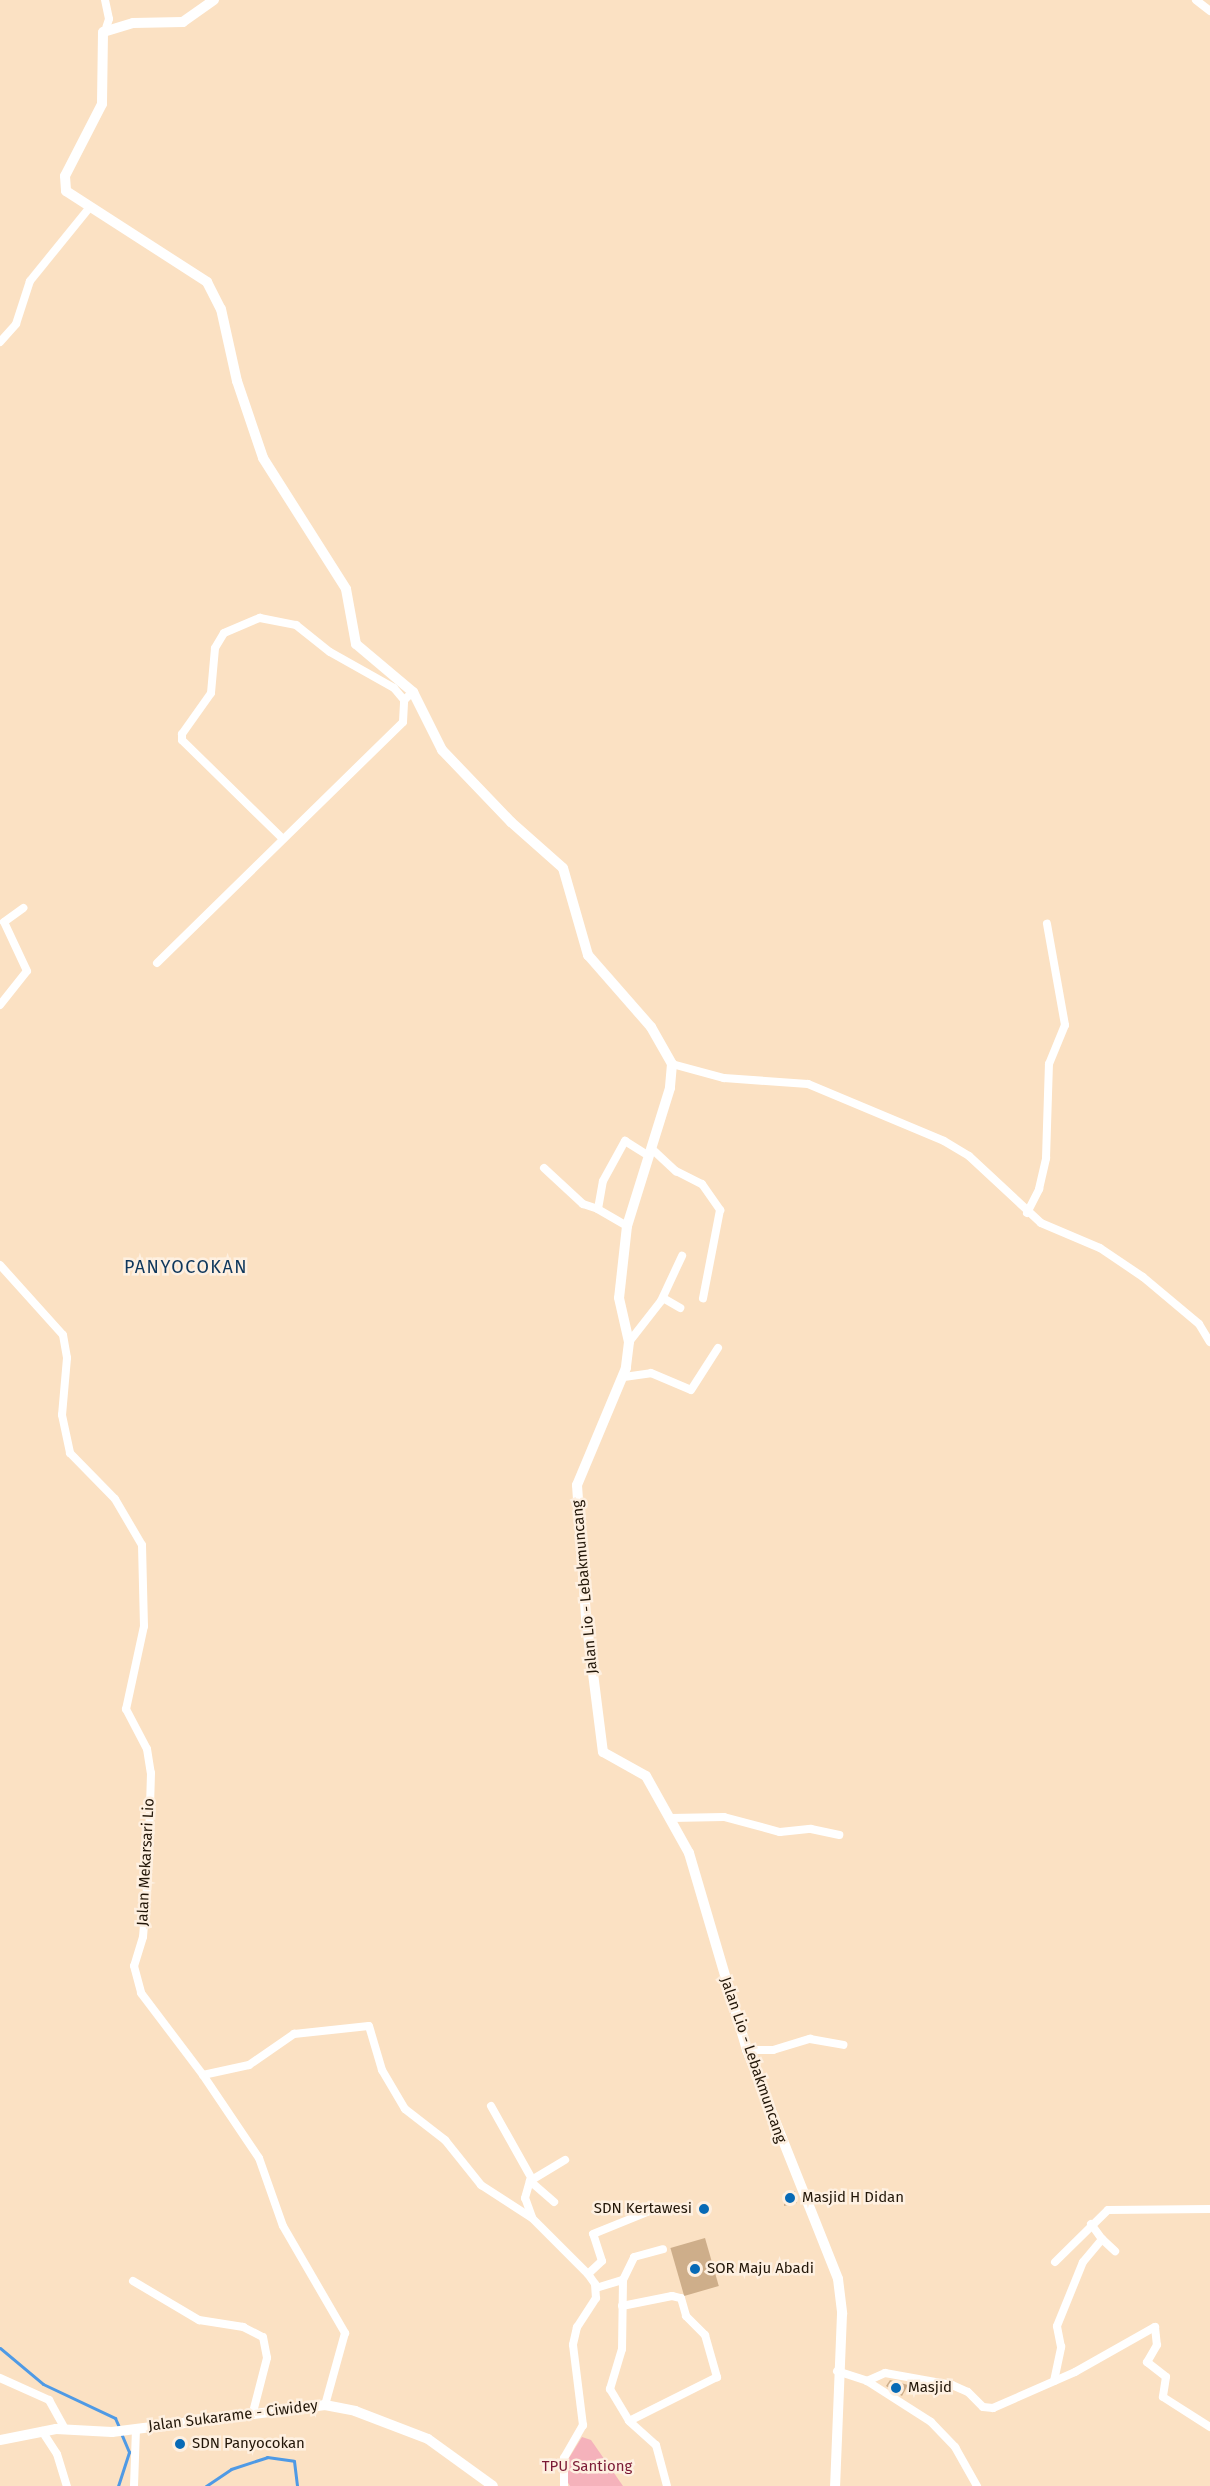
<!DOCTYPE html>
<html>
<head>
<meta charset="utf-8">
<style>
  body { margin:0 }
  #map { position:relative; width:1210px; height:2486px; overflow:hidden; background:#fbe1c3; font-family:"Fira Sans",sans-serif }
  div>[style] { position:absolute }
  .green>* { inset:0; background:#f5b2bb }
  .stream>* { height:3px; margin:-1.5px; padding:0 1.5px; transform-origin:1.5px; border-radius:1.5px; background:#4f9ae5 }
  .building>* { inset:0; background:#ceae8a; transform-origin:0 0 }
  .street>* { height:8px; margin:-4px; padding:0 4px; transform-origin:4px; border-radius:4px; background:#fff }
  .secondary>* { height:10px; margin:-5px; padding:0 5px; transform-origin:5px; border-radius:5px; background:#fff }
  .dots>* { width:16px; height:16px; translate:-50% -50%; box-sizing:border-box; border:3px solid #fef0e1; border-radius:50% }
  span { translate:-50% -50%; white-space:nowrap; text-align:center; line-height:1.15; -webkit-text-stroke:5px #fef0e1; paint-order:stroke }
  .street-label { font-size:15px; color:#221608 }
  .poi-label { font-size:15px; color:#221608 }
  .left { translate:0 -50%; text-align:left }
  .right { translate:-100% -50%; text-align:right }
  .park-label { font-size:15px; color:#7b1a35 }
  .quarter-label { font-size:18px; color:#0e375c; letter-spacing:1.5px }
</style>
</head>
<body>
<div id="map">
  <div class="green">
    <i style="clip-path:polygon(582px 2437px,591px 2440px,623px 2486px,570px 2486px,561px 2471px)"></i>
  </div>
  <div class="stream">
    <i style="left:0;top:2348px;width:56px;rotate:39.9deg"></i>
    <i style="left:43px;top:2384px;width:80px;rotate:25.3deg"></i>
    <i style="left:115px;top:2418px;width:10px;rotate:66deg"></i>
    <i style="left:118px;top:2486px;width:36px;rotate:-72deg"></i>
    <i style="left:129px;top:2452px;width:21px;rotate:-113deg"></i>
    <i style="left:206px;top:2486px;width:30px;rotate:-34deg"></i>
    <i style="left:231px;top:2469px;width:38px;rotate:-18deg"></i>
    <i style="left:267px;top:2457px;width:27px;rotate:8deg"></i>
    <i style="left:294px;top:2461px;width:25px;rotate:83deg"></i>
  </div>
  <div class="building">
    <i style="clip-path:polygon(795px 2191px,797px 2203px,784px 2206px,784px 2192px)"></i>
    <i style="left:705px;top:2238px;width:50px;height:36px;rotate:74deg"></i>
    <i style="clip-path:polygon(890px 2380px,908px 2385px,902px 2396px,886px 2386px)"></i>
  </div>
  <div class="street">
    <i style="left:105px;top:0;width:19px;rotate:78deg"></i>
    <i style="left:109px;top:19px;width:9px;rotate:108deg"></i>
    <i style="left:1196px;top:0;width:18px;rotate:38deg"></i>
    <i style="left:0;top:342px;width:24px;rotate:-48deg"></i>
    <i style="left:16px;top:324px;width:45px;rotate:-72deg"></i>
    <i style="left:30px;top:281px;width:95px;rotate:-51deg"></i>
    <i style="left:283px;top:839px;width:141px;rotate:-135.6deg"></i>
    <i style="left:182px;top:740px;width:6px;rotate:-90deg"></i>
    <i style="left:182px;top:734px;width:50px;rotate:-54.7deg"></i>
    <i style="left:211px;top:693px;width:45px;rotate:-84.9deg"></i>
    <i style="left:215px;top:648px;width:17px;rotate:-59deg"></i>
    <i style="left:224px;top:633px;width:39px;rotate:-23deg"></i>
    <i style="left:260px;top:618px;width:37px;rotate:11deg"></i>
    <i style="left:296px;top:625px;width:43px;rotate:38.5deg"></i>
    <i style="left:330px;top:652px;width:73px;rotate:29.4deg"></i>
    <i style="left:394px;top:688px;width:16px;rotate:50deg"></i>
    <i style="left:404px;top:700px;width:12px;rotate:-42deg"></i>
    <i style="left:157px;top:963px;width:344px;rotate:-44.4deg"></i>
    <i style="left:403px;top:722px;width:22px;rotate:-87deg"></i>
    <i style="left:0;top:1005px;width:43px;rotate:-51.5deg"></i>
    <i style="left:27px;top:971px;width:54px;rotate:-115.1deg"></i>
    <i style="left:4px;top:922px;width:24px;rotate:-36deg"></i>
    <i style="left:672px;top:1064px;width:54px;rotate:15.1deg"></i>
    <i style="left:724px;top:1078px;width:84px;rotate:4.1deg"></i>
    <i style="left:808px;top:1084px;width:147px;rotate:22.7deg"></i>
    <i style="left:944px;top:1141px;width:29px;rotate:31deg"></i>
    <i style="left:969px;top:1156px;width:98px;rotate:42.9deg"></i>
    <i style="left:1041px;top:1223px;width:64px;rotate:23deg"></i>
    <i style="left:1100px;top:1248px;width:52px;rotate:34deg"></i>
    <i style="left:1143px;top:1277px;width:73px;rotate:40deg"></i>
    <i style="left:1199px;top:1324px;width:21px;rotate:59deg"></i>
    <i style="left:652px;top:1149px;width:33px;rotate:43deg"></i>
    <i style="left:676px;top:1171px;width:29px;rotate:27deg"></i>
    <i style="left:702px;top:1184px;width:32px;rotate:55deg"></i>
    <i style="left:720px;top:1210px;width:90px;rotate:100.9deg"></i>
    <i style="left:544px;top:1168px;width:53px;rotate:42.7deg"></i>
    <i style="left:583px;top:1204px;width:16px;rotate:18deg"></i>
    <i style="left:1027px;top:1213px;width:27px;rotate:-63deg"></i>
    <i style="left:1039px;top:1189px;width:32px;rotate:-77deg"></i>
    <i style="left:1046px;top:1158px;width:94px;rotate:-88.2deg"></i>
    <i style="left:1049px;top:1064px;width:42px;rotate:-67.7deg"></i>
    <i style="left:1065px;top:1025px;width:103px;rotate:-100.1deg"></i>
    <i style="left:627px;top:1226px;width:34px;rotate:-150deg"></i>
    <i style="left:598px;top:1209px;width:28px;rotate:-80deg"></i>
    <i style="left:603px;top:1181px;width:46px;rotate:-61.2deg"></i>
    <i style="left:625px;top:1141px;width:28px;rotate:32deg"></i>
    <i style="left:0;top:1265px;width:94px;rotate:48deg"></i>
    <i style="left:63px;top:1335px;width:23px;rotate:80deg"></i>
    <i style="left:67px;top:1358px;width:57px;rotate:95deg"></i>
    <i style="left:62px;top:1415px;width:39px;rotate:78deg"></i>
    <i style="left:70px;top:1453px;width:64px;rotate:45.6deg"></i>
    <i style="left:115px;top:1499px;width:53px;rotate:59.6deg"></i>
    <i style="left:142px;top:1545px;width:81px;rotate:88.6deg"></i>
    <i style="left:144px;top:1626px;width:85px;rotate:102.2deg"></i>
    <i style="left:126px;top:1709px;width:45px;rotate:62.3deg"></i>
    <i style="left:147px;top:1749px;width:24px;rotate:81deg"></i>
    <i style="left:151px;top:1773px;width:102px;rotate:91.7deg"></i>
    <i style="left:148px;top:1875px;width:62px;rotate:94.6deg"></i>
    <i style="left:143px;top:1937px;width:30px;rotate:107deg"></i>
    <i style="left:134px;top:1966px;width:28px;rotate:75deg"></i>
    <i style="left:141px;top:1993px;width:103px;rotate:52.9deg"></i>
    <i style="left:203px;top:2075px;width:47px;rotate:-12.3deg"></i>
    <i style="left:249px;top:2065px;width:55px;rotate:-34.6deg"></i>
    <i style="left:294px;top:2034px;width:75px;rotate:-6.1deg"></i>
    <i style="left:369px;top:2026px;width:46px;rotate:73.5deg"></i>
    <i style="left:382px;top:2070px;width:45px;rotate:59.5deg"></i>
    <i style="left:405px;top:2109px;width:51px;rotate:37.8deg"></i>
    <i style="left:445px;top:2140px;width:58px;rotate:51.3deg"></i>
    <i style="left:481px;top:2185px;width:61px;rotate:32.9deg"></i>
    <i style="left:532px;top:2218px;width:79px;rotate:45deg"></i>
    <i style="left:588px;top:2274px;width:12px;rotate:55deg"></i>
    <i style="left:595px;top:2284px;width:14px;rotate:86deg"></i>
    <i style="left:596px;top:2298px;width:35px;rotate:123deg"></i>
    <i style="left:577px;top:2327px;width:18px;rotate:103deg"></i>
    <i style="left:573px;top:2345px;width:81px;rotate:82.9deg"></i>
    <i style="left:583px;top:2425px;width:38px;rotate:120deg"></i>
    <i style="left:564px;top:2458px;width:28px;rotate:90deg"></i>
    <i style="left:663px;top:1298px;width:20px;rotate:30deg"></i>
    <i style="left:629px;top:1342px;width:52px;rotate:-52deg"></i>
    <i style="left:661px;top:1301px;width:50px;rotate:-65deg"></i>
    <i style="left:624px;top:1377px;width:27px;rotate:-8deg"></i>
    <i style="left:651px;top:1373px;width:43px;rotate:23deg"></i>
    <i style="left:691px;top:1390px;width:50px;rotate:-57.3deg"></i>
    <i style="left:671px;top:1818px;width:53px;rotate:-1.1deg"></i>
    <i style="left:724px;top:1817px;width:58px;rotate:15deg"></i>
    <i style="left:780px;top:1832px;width:31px;rotate:-6deg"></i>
    <i style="left:811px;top:1829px;width:29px;rotate:12deg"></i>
    <i style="left:747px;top:2050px;width:26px"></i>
    <i style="left:773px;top:2050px;width:39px;rotate:-17deg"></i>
    <i style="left:810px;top:2039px;width:34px;rotate:10deg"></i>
    <i style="left:203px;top:2075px;width:100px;rotate:56deg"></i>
    <i style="left:259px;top:2158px;width:72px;rotate:70.6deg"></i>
    <i style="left:283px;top:2226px;width:124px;rotate:59.9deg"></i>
    <i style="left:345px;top:2333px;width:75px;rotate:105.5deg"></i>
    <i style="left:491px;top:2106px;width:84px;rotate:60.7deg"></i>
    <i style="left:530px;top:2181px;width:32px;rotate:41deg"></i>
    <i style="left:532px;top:2217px;width:20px;rotate:-110deg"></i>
    <i style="left:525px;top:2198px;width:18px;rotate:-74deg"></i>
    <i style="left:530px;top:2181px;width:41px;rotate:-31deg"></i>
    <i style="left:1091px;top:2224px;width:19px;rotate:54deg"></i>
    <i style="left:1055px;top:2262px;width:74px;rotate:-44.5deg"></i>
    <i style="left:1108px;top:2210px;width:102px;rotate:-0.6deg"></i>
    <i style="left:588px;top:2274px;width:19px;rotate:-43deg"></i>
    <i style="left:602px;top:2261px;width:28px;rotate:-108deg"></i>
    <i style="left:593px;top:2234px;width:61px;rotate:-22deg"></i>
    <i style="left:623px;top:2280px;width:69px;rotate:90.8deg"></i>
    <i style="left:622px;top:2349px;width:42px;rotate:106.7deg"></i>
    <i style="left:610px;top:2389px;width:37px;rotate:59deg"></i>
    <i style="left:629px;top:2421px;width:36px;rotate:42deg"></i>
    <i style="left:656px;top:2445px;width:42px;rotate:75deg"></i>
    <i style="left:133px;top:2281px;width:77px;rotate:30.6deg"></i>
    <i style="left:199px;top:2320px;width:45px;rotate:9deg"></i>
    <i style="left:243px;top:2327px;width:22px;rotate:27deg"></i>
    <i style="left:263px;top:2337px;width:21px;rotate:79deg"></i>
    <i style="left:267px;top:2358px;width:56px;rotate:104.5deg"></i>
    <i style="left:596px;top:2288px;width:28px;rotate:-17deg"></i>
    <i style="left:623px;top:2280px;width:25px;rotate:-64deg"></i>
    <i style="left:634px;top:2257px;width:30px;rotate:-15deg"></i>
    <i style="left:622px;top:2306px;width:51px;rotate:-11.3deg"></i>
    <i style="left:672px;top:2296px;width:9px;rotate:13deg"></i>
    <i style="left:681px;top:2298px;width:19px;rotate:74deg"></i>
    <i style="left:686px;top:2316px;width:27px;rotate:45deg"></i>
    <i style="left:705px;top:2335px;width:44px;rotate:74.1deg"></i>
    <i style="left:717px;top:2377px;width:98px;rotate:153.4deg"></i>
    <i style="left:837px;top:2371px;width:32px;rotate:18deg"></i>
    <i style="left:867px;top:2381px;width:76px;rotate:32.6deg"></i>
    <i style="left:931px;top:2422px;width:35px;rotate:46deg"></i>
    <i style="left:955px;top:2447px;width:45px;rotate:60.6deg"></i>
    <i style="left:0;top:2378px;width:54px;rotate:24.2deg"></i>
    <i style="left:49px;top:2400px;width:33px;rotate:61deg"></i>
    <i style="left:867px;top:2381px;width:20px;rotate:-24deg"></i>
    <i style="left:885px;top:2373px;width:68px;rotate:10.2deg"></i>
    <i style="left:952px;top:2385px;width:17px;rotate:24deg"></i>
    <i style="left:968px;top:2392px;width:21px;rotate:45deg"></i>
    <i style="left:983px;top:2407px;width:10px;rotate:6deg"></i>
    <i style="left:993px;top:2408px;width:90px;rotate:-23.7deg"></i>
    <i style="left:1075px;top:2372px;width:92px;rotate:-29.4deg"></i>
    <i style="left:1155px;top:2327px;width:18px;rotate:84deg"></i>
    <i style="left:1157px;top:2345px;width:20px;rotate:120deg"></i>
    <i style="left:1147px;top:2362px;width:24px;rotate:38deg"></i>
    <i style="left:1166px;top:2377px;width:20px;rotate:99deg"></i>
    <i style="left:1163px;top:2397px;width:56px;rotate:32.6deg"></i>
    <i style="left:1054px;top:2381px;width:35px;rotate:-78deg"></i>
    <i style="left:1061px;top:2347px;width:21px;rotate:-101deg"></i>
    <i style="left:1057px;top:2326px;width:69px;rotate:-67.9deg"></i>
    <i style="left:1083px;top:2262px;width:30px;rotate:-50deg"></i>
    <i style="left:1102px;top:2239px;width:18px;rotate:43deg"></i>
    <i style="left:42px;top:2431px;width:27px;rotate:57deg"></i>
    <i style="left:57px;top:2454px;width:34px;rotate:73deg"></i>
    <i style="left:134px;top:2486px;width:57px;rotate:-88deg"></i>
  </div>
  <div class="secondary">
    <i style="left:214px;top:0;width:38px;rotate:145deg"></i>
    <i style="left:183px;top:22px;width:50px;rotate:178.9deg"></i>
    <i style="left:133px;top:23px;width:31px;rotate:163deg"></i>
    <i style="left:103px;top:32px;width:72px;rotate:90.8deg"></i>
    <i style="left:102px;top:104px;width:81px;rotate:117.2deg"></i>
    <i style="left:65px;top:176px;width:15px;rotate:86deg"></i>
    <i style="left:66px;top:191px;width:168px;rotate:32.8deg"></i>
    <i style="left:207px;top:282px;width:30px;rotate:63deg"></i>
    <i style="left:221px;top:309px;width:74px;rotate:77.5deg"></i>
    <i style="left:237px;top:381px;width:81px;rotate:71.3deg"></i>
    <i style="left:263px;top:458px;width:155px;rotate:57.6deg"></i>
    <i style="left:346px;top:589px;width:56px;rotate:79.7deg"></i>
    <i style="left:356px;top:644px;width:75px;rotate:40.1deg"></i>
    <i style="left:413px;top:692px;width:65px;rotate:63.4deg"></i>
    <i style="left:442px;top:750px;width:100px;rotate:46.2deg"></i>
    <i style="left:511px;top:822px;width:69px;rotate:41.5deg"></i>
    <i style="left:563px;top:868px;width:91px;rotate:74deg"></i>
    <i style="left:588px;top:955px;width:96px;rotate:48.8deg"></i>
    <i style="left:651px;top:1027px;width:43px;rotate:60.4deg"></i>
    <i style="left:672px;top:1064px;width:24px;rotate:95deg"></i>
    <i style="left:670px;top:1088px;width:145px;rotate:107.3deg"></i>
    <i style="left:627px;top:1226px;width:72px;rotate:96.3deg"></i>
    <i style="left:619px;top:1298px;width:45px;rotate:77.2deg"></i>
    <i style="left:629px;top:1342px;width:26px;rotate:97deg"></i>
    <i style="left:626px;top:1368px;width:127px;rotate:112.7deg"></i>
    <i style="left:577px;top:1485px;width:133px;rotate:86.1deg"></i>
    <i style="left:586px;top:1618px;width:135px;rotate:82.8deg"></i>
    <i style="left:603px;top:1752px;width:49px;rotate:29.2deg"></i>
    <i style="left:646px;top:1776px;width:88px;rotate:60.8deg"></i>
    <i style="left:689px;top:1853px;width:205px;rotate:73.6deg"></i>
    <i style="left:747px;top:2050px;width:246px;rotate:68.3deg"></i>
    <i style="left:838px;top:2279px;width:35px;rotate:83deg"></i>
    <i style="left:842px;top:2314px;width:172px;rotate:92.3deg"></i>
    <i style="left:0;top:2440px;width:57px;rotate:-11.1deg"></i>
    <i style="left:56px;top:2429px;width:56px;rotate:3.1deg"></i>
    <i style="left:112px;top:2432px;width:215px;rotate:-7.2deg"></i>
    <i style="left:325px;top:2405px;width:31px;rotate:11deg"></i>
    <i style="left:355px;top:2411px;width:78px;rotate:21deg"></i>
    <i style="left:428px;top:2439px;width:80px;rotate:35.9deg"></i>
  </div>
  <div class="dots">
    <i style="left:790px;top:2198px;background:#076ab6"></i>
    <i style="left:704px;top:2209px;background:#076ab6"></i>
    <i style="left:695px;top:2269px;background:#076ab6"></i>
    <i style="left:896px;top:2388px;background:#076ab6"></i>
    <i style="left:180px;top:2444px;background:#076ab6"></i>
  </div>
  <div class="street-label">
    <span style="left:585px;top:1587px;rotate:-95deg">Jalan Lio - Lebakmuncang</span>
    <span style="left:146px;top:1862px;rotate:-87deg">Jalan Mekarsari Lio</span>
    <span style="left:753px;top:2060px;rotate:71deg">Jalan Lio - Lebakmuncang</span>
    <span style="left:233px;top:2416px;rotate:-7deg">Jalan Sukarame - Ciwidey</span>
  </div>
  <div class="poi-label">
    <span class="left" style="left:802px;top:2198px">Masjid H Didan</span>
    <span class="right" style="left:692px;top:2209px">SDN Kertawesi</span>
    <span class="left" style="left:707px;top:2269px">SOR Maju Abadi</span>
    <span class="left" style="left:908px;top:2388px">Masjid</span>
    <span class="left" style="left:192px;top:2444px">SDN Panyocokan</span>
  </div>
  <div class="park-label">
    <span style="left:587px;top:2467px">TPU Santiong</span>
  </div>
  <div class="quarter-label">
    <span style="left:186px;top:1267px">PANYOCOKAN</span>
  </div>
</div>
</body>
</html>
